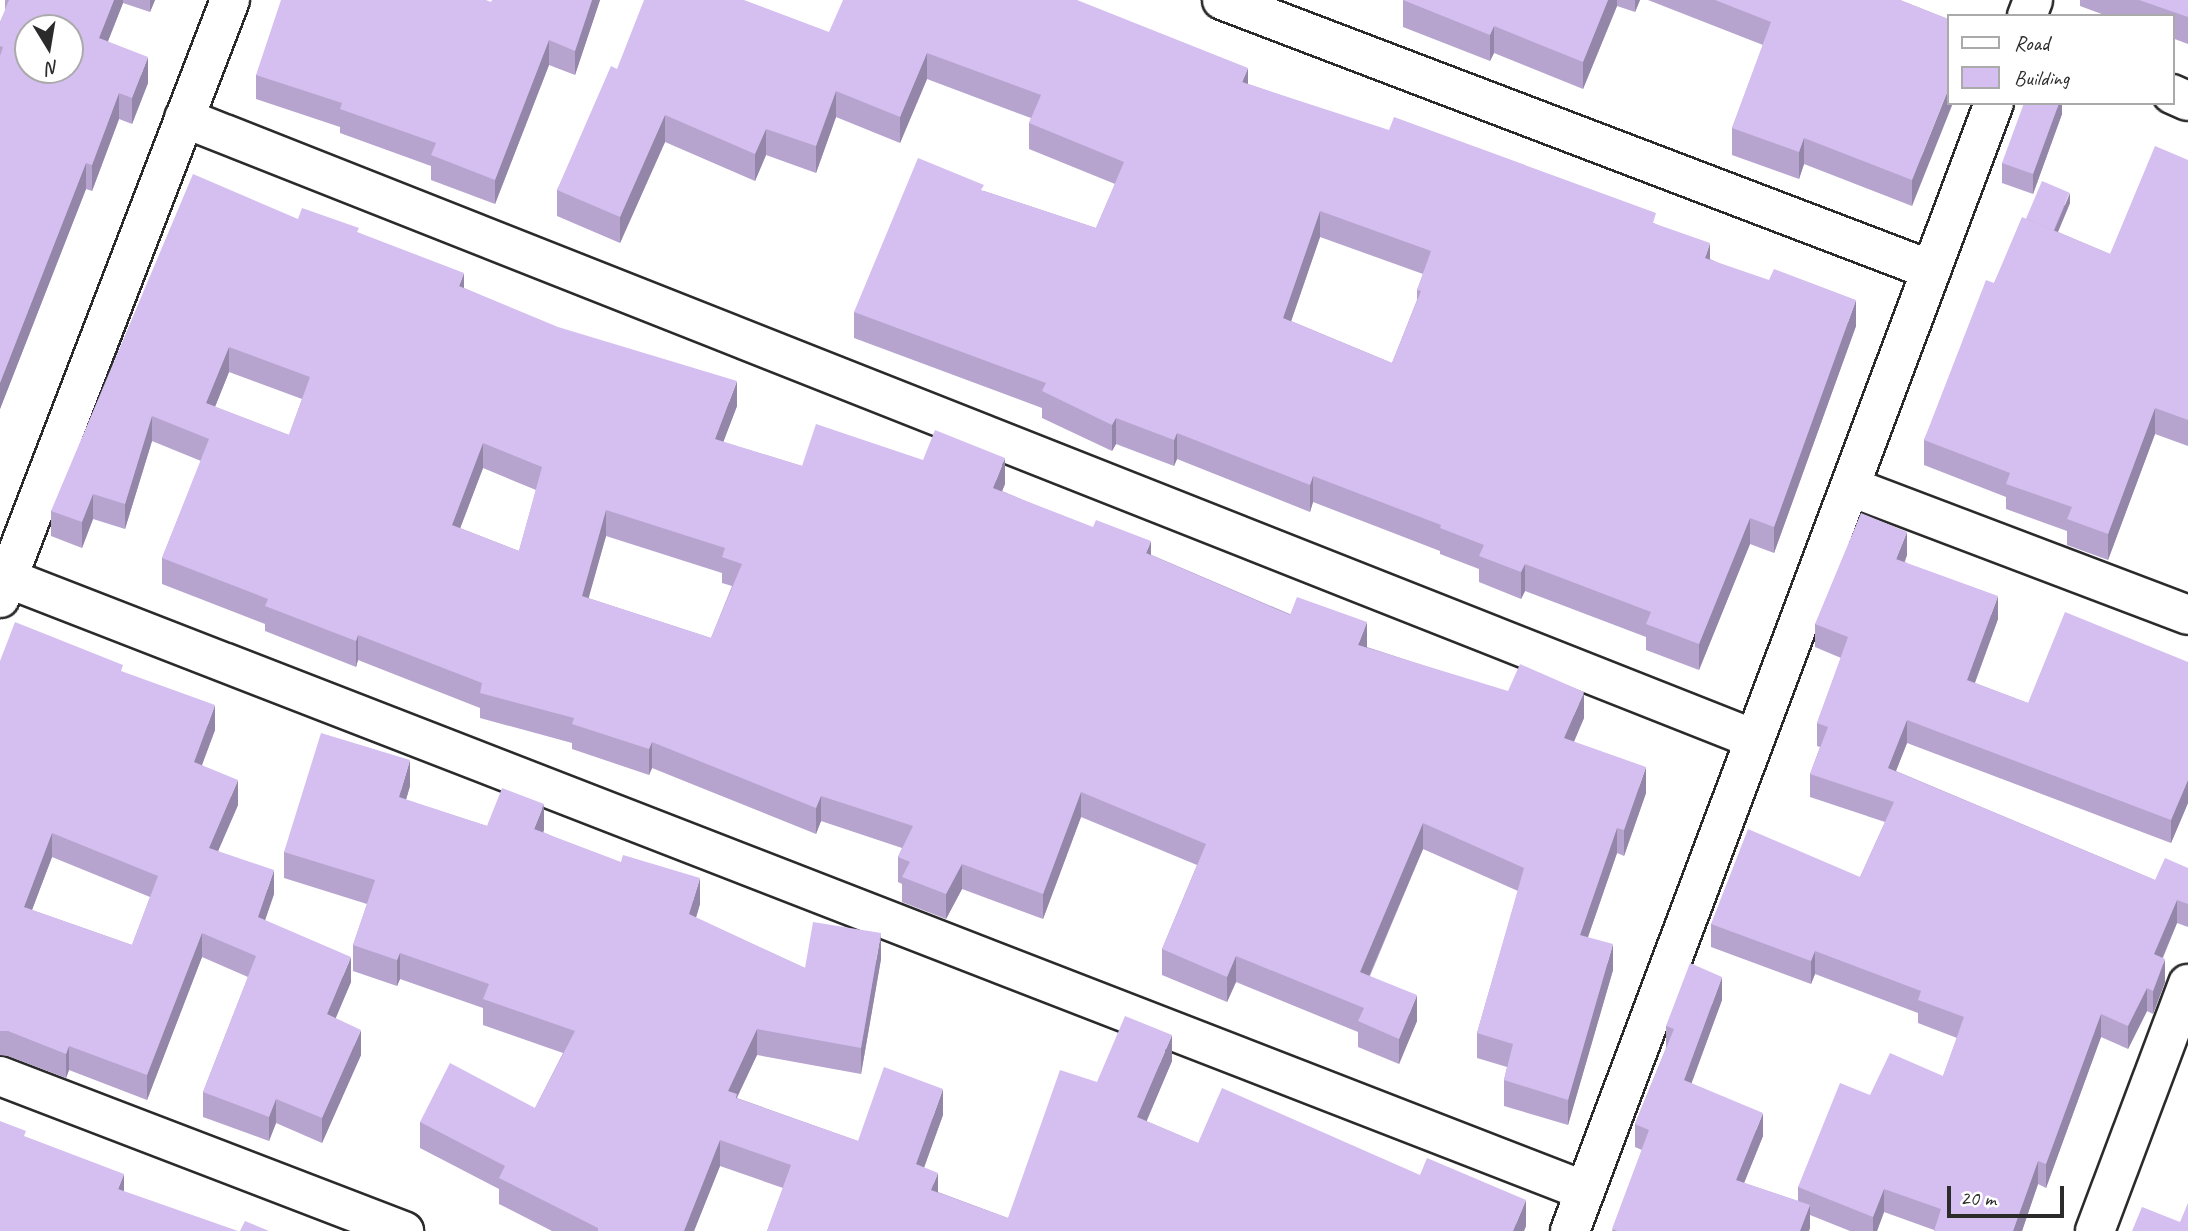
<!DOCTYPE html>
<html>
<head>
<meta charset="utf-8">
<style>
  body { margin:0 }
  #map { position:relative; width:2188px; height:1231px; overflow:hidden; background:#fff; font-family:Caveat,sans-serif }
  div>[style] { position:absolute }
  .roads { filter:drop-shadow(2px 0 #2b2b2b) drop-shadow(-2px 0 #2b2b2b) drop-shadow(0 2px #2b2b2b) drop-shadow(0 -2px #2b2b2b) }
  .minor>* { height:38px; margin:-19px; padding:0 19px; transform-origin:19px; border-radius:19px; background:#fff }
  .wall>* { inset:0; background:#b6a4ce }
  .shaded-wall>* { inset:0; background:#9486a8 }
  .building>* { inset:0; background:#d4bff0; transform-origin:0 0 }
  span { translate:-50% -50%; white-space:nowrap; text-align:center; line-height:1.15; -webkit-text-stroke:5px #fff; paint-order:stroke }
  .legend { position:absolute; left:1947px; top:14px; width:228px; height:91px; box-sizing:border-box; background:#fff; border:2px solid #aaa; margin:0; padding:9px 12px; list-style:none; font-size:21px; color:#2b2b2b }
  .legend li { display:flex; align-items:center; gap:14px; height:35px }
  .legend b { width:35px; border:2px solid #aaa }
  .north { position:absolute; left:14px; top:14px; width:70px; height:70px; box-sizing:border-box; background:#fff; border:2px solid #aaa; border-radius:50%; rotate:169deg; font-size:19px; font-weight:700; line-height:28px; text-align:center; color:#2b2b2b }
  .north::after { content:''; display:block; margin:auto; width:24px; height:32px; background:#2b2b2b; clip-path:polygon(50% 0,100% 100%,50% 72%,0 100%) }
  .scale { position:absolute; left:1947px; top:1186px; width:117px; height:32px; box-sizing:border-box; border:4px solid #2b2b2b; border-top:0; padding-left:9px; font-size:21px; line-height:24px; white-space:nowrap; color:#2b2b2b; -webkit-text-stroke:5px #fff; paint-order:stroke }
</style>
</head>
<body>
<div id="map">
  <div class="roads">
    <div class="minor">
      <i style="left:1222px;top:0;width:759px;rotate:20.85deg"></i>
      <i style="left:2027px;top:16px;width:17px;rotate:-69deg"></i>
      <i style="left:2172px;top:94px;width:17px;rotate:24deg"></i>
      <i style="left:184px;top:118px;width:1688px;rotate:21.58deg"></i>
      <i style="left:1851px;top:487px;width:360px;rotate:20.8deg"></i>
      <i style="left:7px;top:578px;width:1693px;rotate:21.23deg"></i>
      <i style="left:0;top:598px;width:641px;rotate:-68.96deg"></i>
      <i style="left:0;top:1076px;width:433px;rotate:21deg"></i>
      <i style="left:1570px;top:1231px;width:1205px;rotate:-69.4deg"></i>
      <i style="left:2095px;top:1231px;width:264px;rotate:-69.4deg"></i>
    </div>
  </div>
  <div class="wall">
    <i style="clip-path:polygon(5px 0,155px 0,150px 12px,123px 3px,108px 41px,148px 83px,132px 124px,119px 119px,92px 191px,86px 189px,0 409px,0 22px,5px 11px)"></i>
    <i style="clip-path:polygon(600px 0,575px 75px,549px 65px,495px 204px,431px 180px,431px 166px,340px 133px,340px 127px,256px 99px,256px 75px,491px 2px)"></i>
    <i style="clip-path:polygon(1403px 0,1640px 0,1635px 12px,1617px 6px,1583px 89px,1494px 53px,1490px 61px,1403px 27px)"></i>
    <i style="clip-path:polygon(1648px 0,1900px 0,1948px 19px,1912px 206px,1804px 164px,1799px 179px,1732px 155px,1732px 128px,1763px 45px)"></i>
    <i style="clip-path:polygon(2080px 0,2188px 0,2188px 44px,2172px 38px,2172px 16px,2107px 16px,2080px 6px)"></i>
    <i style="clip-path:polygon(evenodd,829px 32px,1248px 84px,1656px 224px,1710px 259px,1856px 326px,1774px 553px,1750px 544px,1699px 670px,1646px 650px,1646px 637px,1525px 591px,1521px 599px,1479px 582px,1479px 569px,1440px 554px,1440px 551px,1313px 502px,1310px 512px,1177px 459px,1174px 466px,1116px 444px,1112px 451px,1042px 418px,1042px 408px,854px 338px,854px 312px,984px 191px,1096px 228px,1115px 184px,1029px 149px,1029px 123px,1031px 118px,927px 79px,900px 143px,836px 117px,816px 173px,766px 155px,755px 181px,665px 142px,620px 243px,557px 216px,557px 190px,617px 69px,829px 32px,1320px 237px,1423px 274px,1417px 290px,1417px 300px,1392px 363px,1291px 321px,1320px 237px)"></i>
    <i style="clip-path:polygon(2062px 103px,2062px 114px,2033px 194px,2002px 183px,2002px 163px)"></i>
    <i style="clip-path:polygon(2188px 160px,2188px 446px,2155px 434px,2108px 560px,2067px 545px,2067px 531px,2006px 509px,2006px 497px,1924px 465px,1924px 440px,1994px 283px,2026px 219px,2070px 203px,2058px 232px,2110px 254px)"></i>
    <i style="clip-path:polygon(evenodd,298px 219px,359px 233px,464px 288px,737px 406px,723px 442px,802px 466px,923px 460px,1005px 484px,1002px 491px,1367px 647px,1584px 718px,1574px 742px,1646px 793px,1624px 856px,1617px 853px,1588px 937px,1613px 970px,1568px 1125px,1504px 1106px,1504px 1080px,1507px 1067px,1477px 1058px,1477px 1033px,1518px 891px,1423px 849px,1370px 976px,1417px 1021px,1399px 1064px,1358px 1047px,1358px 1032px,1236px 982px,1227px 1002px,1162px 975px,1162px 949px,1197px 865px,1081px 817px,1043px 919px,962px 889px,946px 919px,902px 902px,902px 884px,898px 882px,898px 857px,902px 848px,821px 821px,816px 834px,652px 768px,649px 775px,572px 749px,572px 743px,480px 718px,480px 708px,358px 660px,356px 667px,265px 631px,265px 624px,162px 584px,162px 558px,201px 461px,152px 441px,125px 529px,93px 519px,82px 548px,51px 536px,51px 511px,298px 219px,229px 372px,302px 399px,289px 435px,215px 407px,229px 372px,298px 219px,483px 468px,536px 490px,519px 551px,460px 528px,483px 468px,298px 219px,606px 536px,722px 573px,722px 583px,732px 586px,711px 638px,588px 598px,606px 536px)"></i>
    <i style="clip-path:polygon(1907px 555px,1905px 562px,1998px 619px,1975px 683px,2028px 703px,2188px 662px,2188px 803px,2171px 843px,1907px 743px,1896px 771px,2155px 880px,2188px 868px,2188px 927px,2177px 923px,2163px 958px,2165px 982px,2153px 1014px,2147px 1011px,2128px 1049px,2101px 1037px,2046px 1188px,2038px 1184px,2022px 1231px,1934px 1231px,1934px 1230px,1884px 1212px,1877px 1231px,1850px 1231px,1810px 1215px,1809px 1231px,1612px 1231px,1642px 1150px,1635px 1147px,1635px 1124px,1666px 1048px,1666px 1026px,1722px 1000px,1691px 1083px,1763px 1136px,1744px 1183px,1798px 1201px,1798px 1187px,1870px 1095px,1943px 1076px,1957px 1038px,1918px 1023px,1918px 1013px,1815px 974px,1811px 984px,1711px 947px,1711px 924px,1860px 877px,1885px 822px,1810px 797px,1810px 774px,1820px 747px,1817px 746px,1817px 723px,1841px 658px,1815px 647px,1815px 624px)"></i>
    <i style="clip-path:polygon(evenodd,0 661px,123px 672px,215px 730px,202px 765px,238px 805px,218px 851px,274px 894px,265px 920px,351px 982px,335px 1018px,361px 1055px,322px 1143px,276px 1123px,269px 1141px,203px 1117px,203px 1092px,248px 977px,202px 957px,147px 1100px,69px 1070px,66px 1078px,8px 1056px,0 1055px,0 661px,52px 857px,150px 897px,132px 945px,32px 910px,52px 857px)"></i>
    <i style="clip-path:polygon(410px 786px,406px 800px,487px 826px,544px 830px,543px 832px,700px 904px,696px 918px,805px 968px,881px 959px,861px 1074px,757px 1055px,737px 1098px,858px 1141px,943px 1115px,924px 1167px,938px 1192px,1008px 1218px,1097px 1082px,1172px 1061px,1146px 1121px,1198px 1143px,1526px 1226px,1524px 1231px,767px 1231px,783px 1188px,720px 1166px,694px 1231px,552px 1231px,499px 1204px,499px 1189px,420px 1148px,420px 1122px,535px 1108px,563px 1053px,483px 1025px,483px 1008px,400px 979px,397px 986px,353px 971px,353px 945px,367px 904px,284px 878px,284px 852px)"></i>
  </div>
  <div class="shaded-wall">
    <i style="clip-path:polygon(114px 0,123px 0,123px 3px,99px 64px,99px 38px)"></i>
    <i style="clip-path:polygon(150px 0,155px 0,150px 12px)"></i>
    <i style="clip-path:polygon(592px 0,600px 0,575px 75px,575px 51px)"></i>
    <i style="clip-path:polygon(1608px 0,1617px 0,1617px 6px,1583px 89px,1583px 62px)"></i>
    <i style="clip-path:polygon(1635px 0,1640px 0,1635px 12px)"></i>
    <i style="clip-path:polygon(1494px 26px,1494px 53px,1490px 61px,1490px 35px)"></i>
    <i style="clip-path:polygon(549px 40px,549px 65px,495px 204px,495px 180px)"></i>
    <i style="clip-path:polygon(927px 53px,927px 79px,900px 143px,900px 117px)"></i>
    <i style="clip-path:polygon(148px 57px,148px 83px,132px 124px,132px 98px)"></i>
    <i style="clip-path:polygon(1248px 68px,1248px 94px,1242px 82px)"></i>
    <i style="clip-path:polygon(1948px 90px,1948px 103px,1953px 103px,1912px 206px,1912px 180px)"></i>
    <i style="clip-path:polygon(836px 91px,836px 117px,816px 173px,816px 146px)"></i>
    <i style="clip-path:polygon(119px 93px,119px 119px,92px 191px,92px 165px)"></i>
    <i style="clip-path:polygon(2059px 103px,2062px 103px,2062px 114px,2033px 194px,2033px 174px)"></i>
    <i style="clip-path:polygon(665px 115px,665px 142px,620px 243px,620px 217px)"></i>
    <i style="clip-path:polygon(766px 129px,766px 155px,755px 181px,755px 154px)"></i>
    <i style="clip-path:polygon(1804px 138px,1804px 164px,1799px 179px,1799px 152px)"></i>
    <i style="clip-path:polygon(86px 163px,86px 189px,0 409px,0 383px)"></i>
    <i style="clip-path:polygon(2070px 193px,2070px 203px,2052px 246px,2052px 236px)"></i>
    <i style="clip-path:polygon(1320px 211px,1320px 237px,1283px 345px,1283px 318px)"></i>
    <i style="clip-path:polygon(1710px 243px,1710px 269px,1705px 258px)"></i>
    <i style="clip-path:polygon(464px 273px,464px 299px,459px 286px)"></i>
    <i style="clip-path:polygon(1856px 300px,1856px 326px,1774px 553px,1774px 527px)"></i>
    <i style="clip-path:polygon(229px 347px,229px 372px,206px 429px,206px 403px)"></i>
    <i style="clip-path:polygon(737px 381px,737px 406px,715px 464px,715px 439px)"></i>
    <i style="clip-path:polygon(2155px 408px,2155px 434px,2108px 560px,2108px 534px)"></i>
    <i style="clip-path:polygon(152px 416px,152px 441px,125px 529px,125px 504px)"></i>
    <i style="clip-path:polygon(1116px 418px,1116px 444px,1112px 451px,1112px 425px)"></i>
    <i style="clip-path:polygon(1177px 433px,1177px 459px,1174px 466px,1174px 440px)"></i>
    <i style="clip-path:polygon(483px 443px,483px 468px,452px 550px,452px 525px)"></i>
    <i style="clip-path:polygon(1005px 458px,1005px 484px,993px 513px,993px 488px)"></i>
    <i style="clip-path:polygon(1313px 476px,1313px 502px,1310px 512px,1310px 485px)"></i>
    <i style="clip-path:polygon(93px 494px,93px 519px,82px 548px,82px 522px)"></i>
    <i style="clip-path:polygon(606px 510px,606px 536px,582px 622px,582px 596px)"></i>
    <i style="clip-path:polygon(1750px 518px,1750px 544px,1699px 670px,1699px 644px)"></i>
    <i style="clip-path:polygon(1907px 532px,1907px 555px,1896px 582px,1896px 559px)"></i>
    <i style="clip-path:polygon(1151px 541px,1151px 566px,1146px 553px)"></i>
    <i style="clip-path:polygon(1525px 564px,1525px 591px,1521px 599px,1521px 572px)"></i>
    <i style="clip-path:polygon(1998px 596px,1998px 619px,1967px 704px,1967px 680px)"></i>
    <i style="clip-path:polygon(1367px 622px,1367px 648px,1358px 645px)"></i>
    <i style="clip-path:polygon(358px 635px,358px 660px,356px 667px,356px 641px)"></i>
    <i style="clip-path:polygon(1584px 692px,1584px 718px,1564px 764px,1564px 738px)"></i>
    <i style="clip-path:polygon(215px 705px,215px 730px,194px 786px,194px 762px)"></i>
    <i style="clip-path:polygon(1907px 720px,1907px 743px,1888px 791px,1888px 768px)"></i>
    <i style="clip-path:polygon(652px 742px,652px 768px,649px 775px,649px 749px)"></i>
    <i style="clip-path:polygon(410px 760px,410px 786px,399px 823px,399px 797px)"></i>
    <i style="clip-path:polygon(1646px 767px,1646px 793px,1624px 856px,1624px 830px)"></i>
    <i style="clip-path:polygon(238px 780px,238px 805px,209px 872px,209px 848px)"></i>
    <i style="clip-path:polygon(2188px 780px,2188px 803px,2171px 843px,2171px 820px)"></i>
    <i style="clip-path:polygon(1081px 792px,1081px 817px,1043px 919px,1043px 894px)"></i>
    <i style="clip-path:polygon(821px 796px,821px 821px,816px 834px,816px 808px)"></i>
    <i style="clip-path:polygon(544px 804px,544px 830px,534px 855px,534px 829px)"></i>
    <i style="clip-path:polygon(1423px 823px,1423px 849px,1360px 997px,1360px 972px)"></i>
    <i style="clip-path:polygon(1617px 828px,1617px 853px,1580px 960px,1580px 935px)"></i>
    <i style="clip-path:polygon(52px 833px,52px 857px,24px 931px,24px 907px)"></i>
    <i style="clip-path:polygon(962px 864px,962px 889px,946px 919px,946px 894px)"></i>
    <i style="clip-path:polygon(274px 870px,274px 894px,258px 941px,258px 917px)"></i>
    <i style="clip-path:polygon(700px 878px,700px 904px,689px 940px,689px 914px)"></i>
    <i style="clip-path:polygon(2177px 900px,2177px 923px,2154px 977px,2154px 954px)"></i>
    <i style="clip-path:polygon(202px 933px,202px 957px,147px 1100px,147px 1075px)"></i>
    <i style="clip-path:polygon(881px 933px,881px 959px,861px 1074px,861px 1048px)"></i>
    <i style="clip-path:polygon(1613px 944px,1613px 970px,1568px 1125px,1568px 1100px)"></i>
    <i style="clip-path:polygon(1815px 951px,1815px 974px,1811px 984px,1811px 961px)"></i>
    <i style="clip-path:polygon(400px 953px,400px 979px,397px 986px,397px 960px)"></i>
    <i style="clip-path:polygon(1236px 956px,1236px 982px,1227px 1002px,1227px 977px)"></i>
    <i style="clip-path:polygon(351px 957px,351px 982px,327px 1039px,327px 1014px)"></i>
    <i style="clip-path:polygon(2165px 959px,2165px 982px,2153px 1014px,2153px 991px)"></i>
    <i style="clip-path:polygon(1722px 977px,1722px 1000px,1684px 1104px,1684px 1080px)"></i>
    <i style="clip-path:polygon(2147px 988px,2147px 1011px,2128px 1049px,2128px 1026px)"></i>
    <i style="clip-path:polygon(1417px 995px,1417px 1021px,1399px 1064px,1399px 1039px)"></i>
    <i style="clip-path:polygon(2101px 1014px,2101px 1037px,2046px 1188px,2046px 1164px)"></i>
    <i style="clip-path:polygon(757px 1029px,757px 1055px,737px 1097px,737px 1120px,728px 1091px)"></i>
    <i style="clip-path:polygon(361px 1030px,361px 1055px,322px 1143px,322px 1118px)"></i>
    <i style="clip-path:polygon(1172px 1035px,1172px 1061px,1137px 1144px,1137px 1117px)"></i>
    <i style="clip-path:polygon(69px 1046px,69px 1070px,66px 1078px,66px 1054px)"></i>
    <i style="clip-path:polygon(943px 1089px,943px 1115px,916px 1190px,916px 1164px)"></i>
    <i style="clip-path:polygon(276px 1099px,276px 1123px,269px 1141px,269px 1117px)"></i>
    <i style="clip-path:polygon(1763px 1113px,1763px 1136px,1736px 1203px,1736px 1180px)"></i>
    <i style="clip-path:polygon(720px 1140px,720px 1166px,694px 1231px,684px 1231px)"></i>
    <i style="clip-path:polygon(2038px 1161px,2038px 1184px,2022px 1231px,2013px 1231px)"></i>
    <i style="clip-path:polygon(938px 1173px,938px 1199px,931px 1190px)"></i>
    <i style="clip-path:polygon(124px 1174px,124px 1201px,118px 1189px)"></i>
    <i style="clip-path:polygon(1884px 1189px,1884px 1212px,1877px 1231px,1873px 1231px,1873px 1217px)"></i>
    <i style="clip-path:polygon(1526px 1200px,1526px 1226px,1524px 1231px,1513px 1231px)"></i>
    <i style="clip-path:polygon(1810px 1205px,1810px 1228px,1809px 1231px,1800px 1231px)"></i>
  </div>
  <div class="building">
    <i style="clip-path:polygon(evenodd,9px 0,114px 0,99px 38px,148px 57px,132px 98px,119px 93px,92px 165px,86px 163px,0 383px,0 56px,3px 47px,0 46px,0 22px,9px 0,28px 28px,70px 28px,70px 70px,28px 70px,28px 28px)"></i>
    <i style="clip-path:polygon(281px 0,486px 0,491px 2px,492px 0,592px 0,575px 51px,549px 40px,495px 180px,431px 155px,436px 143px,340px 109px,342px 103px,256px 75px)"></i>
    <i style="clip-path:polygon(evenodd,644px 0,744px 0,829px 32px,843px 0,1077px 0,1248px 68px,1242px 82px,1389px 130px,1394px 117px,1656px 213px,1653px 223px,1710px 243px,1705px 258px,1769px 280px,1774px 269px,1856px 300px,1774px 527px,1750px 518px,1699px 644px,1646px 624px,1651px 612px,1525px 564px,1521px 572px,1479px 556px,1484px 545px,1440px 528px,1441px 525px,1313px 476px,1310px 485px,1177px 433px,1174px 440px,1116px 418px,1112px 425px,1042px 391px,1046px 383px,854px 312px,918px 158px,984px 185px,981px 190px,1096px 228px,1124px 162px,1029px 123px,1041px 95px,927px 53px,900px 117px,836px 91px,816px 146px,766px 129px,755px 154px,665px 115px,620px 217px,557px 190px,611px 66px,617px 69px,644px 0,1320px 211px,1431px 251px,1417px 290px,1421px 291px,1392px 363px,1283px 318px,1320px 211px)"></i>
    <i style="clip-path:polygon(1403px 0,1608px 0,1583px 62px,1494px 26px,1490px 35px)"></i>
    <i style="clip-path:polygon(1715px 0,1900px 0,1948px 19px,1948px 90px,1912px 180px,1804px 138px,1799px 152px,1732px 128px,1771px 22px)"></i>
    <i style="clip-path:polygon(2139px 0,2188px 0,2188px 17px)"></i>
    <i style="clip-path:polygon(2024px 103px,2059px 103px,2033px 174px,2002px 163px)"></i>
    <i style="clip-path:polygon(2155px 146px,2188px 160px,2188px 420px,2155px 408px,2108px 534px,2067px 519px,2072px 507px,2006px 484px,2010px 473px,1924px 440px,1986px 280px,1994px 283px,2022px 217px,2110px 254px)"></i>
    <i style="clip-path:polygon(evenodd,193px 174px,298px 219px,302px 208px,359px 228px,357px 232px,464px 273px,459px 286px,558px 327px,737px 381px,715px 439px,802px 466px,816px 424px,923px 460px,935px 430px,1005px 458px,993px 488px,1093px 527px,1096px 520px,1151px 541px,1146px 553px,1290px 615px,1297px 597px,1367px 622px,1358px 645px,1508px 691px,1520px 664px,1584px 692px,1564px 738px,1646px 767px,1624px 830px,1617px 828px,1580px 935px,1613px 944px,1568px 1100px,1504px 1080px,1513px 1044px,1477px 1033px,1524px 868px,1423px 823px,1360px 972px,1417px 995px,1399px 1039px,1358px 1021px,1364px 1008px,1236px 956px,1227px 977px,1162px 949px,1206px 844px,1081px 792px,1043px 894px,962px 864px,946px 894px,902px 877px,910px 862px,898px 857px,913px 826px,821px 796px,816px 808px,652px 742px,649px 749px,572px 724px,574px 718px,480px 693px,482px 683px,358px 635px,356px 641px,265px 606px,268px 599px,162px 558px,209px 439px,152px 416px,125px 504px,93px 494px,82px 522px,51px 511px,193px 174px,229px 347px,310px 377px,289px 435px,206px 403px,229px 347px,193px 174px,483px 443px,542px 467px,519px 551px,452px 525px,483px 443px,193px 174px,606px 510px,725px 548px,722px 557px,742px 564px,711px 638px,582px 596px,606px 510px)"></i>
    <i style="left:2042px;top:181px;width:30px;height:41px;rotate:23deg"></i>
    <i style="clip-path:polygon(1861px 513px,1907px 532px,1896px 559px,1998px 596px,1967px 680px,2028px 703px,2065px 612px,2188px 662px,2188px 780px,2171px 820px,1907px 720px,1888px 768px,2155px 880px,2165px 858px,2188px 868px,2188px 904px,2177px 900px,2154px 954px,2165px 959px,2153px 991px,2147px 988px,2128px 1026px,2101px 1014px,2046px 1164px,2038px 1161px,2013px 1231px,1934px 1231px,1941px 1209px,1884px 1189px,1873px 1217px,1798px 1187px,1840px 1083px,1870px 1095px,1890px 1053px,1943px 1076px,1964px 1017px,1918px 1000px,1921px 991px,1815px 951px,1811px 961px,1711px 924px,1748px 829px,1860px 877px,1894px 802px,1810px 774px,1828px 727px,1817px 723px,1848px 637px,1815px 624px)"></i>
    <i style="clip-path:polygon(evenodd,15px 622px,123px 665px,121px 671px,215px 705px,194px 762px,238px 780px,209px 848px,274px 870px,258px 917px,351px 957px,327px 1014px,361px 1030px,322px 1118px,276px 1099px,269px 1117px,203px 1092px,256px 956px,202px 933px,147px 1075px,69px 1046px,66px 1054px,8px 1031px,0 1031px,0 661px,15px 622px,52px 833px,158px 876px,132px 945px,24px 907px,52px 833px)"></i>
    <i style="clip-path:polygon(321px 733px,410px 760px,399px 797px,487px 826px,502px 788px,544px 804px,534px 829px,621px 862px,623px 855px,700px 878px,689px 914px,805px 968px,813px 922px,881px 933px,861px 1048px,757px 1029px,728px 1091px,737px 1094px,736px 1098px,858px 1141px,884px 1067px,943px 1089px,916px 1164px,938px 1173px,931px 1190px,1008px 1218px,1060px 1070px,1097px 1082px,1125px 1016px,1172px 1035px,1137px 1117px,1198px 1143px,1222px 1088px,1420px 1175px,1427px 1158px,1526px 1200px,1513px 1231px,767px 1231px,791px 1165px,720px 1140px,684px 1231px,598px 1231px,598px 1228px,499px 1178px,505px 1166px,420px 1122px,450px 1063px,535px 1108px,575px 1031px,483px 999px,489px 984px,400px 953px,397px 960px,353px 945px,375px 880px,284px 852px)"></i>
    <i style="clip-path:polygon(1690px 963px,1722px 977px,1684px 1080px,1763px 1113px,1736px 1180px,1810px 1205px,1800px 1231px,1618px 1231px,1612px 1229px,1649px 1130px,1635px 1124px,1674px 1029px,1666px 1026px)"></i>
    <i style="clip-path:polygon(0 1121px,26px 1131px,24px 1136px,124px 1174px,118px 1189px,238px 1231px,0 1231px)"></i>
    <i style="clip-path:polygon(2188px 1203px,2188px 1231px,2132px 1231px,2142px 1207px,2180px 1222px)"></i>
    <i style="clip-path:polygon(245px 1221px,269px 1231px,240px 1231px)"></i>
  </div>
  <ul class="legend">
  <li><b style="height:9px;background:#fff"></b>Road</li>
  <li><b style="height:19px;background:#d4bff0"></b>Building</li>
  </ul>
  <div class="north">N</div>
  <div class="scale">20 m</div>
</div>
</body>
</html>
